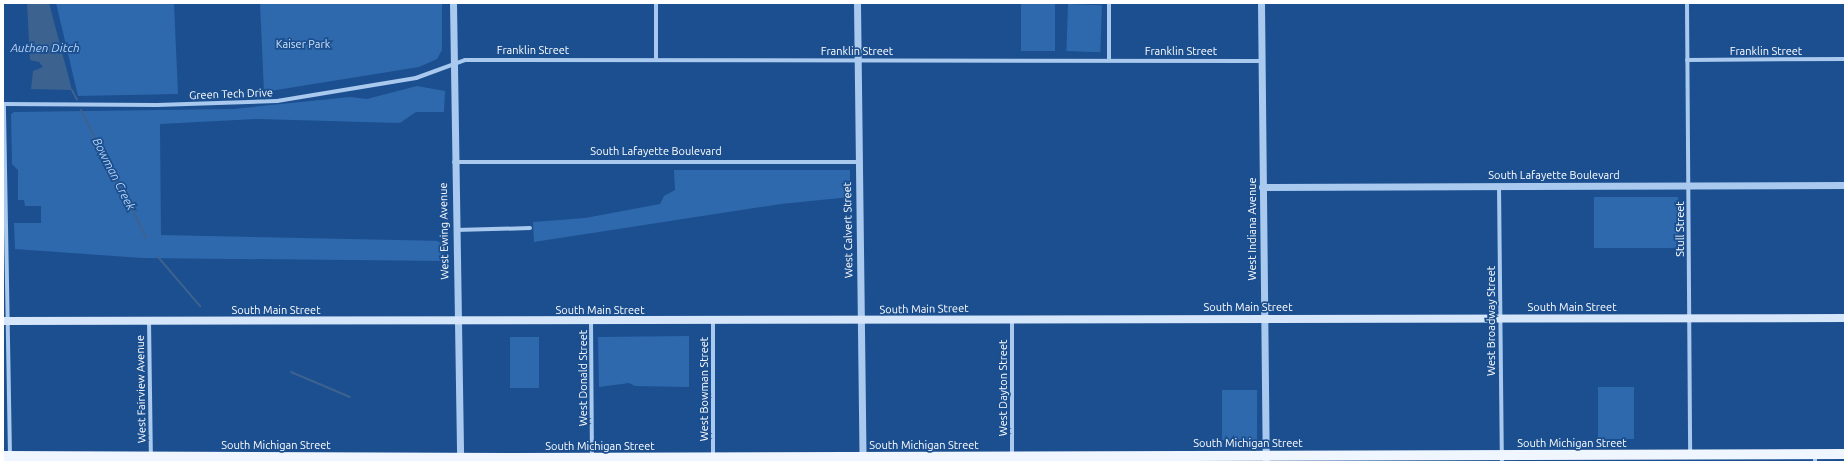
<!DOCTYPE html>
<html>
<head>
<meta charset="utf-8">
<style>
  body { margin:0 }
  #map { position:relative; width:1848px; height:465px; overflow:hidden; background:#1b4f8f; font-family:Ubuntu,sans-serif }
  div>[style] { position:absolute }
  .green>* { inset:0; background:#2e69ad; transform-origin:0 0 }
  .water>* { inset:0; background:#3c6290 }
  .stream>* { height:2px; margin:-1px; padding:0 1px; transform-origin:1px; border-radius:1px; background:#3c6290 }
  .minor>* { height:4px; margin:-2px; padding:0 2px; transform-origin:2px; border-radius:2px; background:#a9c9ee }
  .tertiary>* { height:7px; margin:-3.5px; padding:0 3.5px; transform-origin:3.5px; border-radius:3.5px; background:#a9c9ee }
  .secondary>* { height:8px; margin:-4px; padding:0 4px; transform-origin:4px; border-radius:4px; background:#d6e6fa }
  .primary>* { height:10px; margin:-5px; padding:0 5px; transform-origin:5px; border-radius:5px; background:#f0f6ff }
  span { translate:-50% -50%; white-space:nowrap; text-align:center; line-height:1.15; -webkit-text-stroke:3.5px #1b4f8f; paint-order:stroke }
  .park-label { font-size:11px; color:#cfe3fa }
  .street-label { font-size:11px; color:#fff }
  .water-label { font-size:12px; color:#b5d3f5; font-style:italic }
  .frame { position:absolute; inset:0; border:4px solid #fff; pointer-events:none }
</style>
</head>
<body>
<div id="map">
  <div class="green">
    <i style="clip-path:polygon(56px 3px,174px 3px,178px 94px,78px 96px)"></i>
    <i style="clip-path:polygon(260px 3px,442px 3px,442px 50px,437px 59px,419px 67px,264px 92px)"></i>
    <i style="left:1021px;top:4px;width:34px;height:47px"></i>
    <i style="left:1068px;top:4px;width:34px;height:47px;rotate:2deg"></i>
    <i style="clip-path:polygon(417px 86px,445px 91px,444px 112px,416px 112px,400px 123px,258px 119px,160px 124px,161px 235px,444px 241px,445px 261px,142px 258px,15px 249px,14px 223px,41px 223px,41px 206px,25px 206px,24px 200px,18px 200px,18px 170px,12px 164px,11px 114px,14px 112px,233px 109px,350px 97px,367px 99px)"></i>
    <i style="clip-path:polygon(674px 170px,850px 170px,850px 197px,781px 204px,534px 242px,533px 222px,585px 218px,660px 204px,664px 196px,675px 190px)"></i>
    <i style="left:1594px;top:197px;width:84px;height:51px"></i>
    <i style="clip-path:polygon(689px 336px,689px 387px,635px 386px,629px 383px,599px 387px,598px 337px)"></i>
    <i style="left:510px;top:337px;width:29px;height:51px"></i>
    <i style="left:1598px;top:387px;width:36px;height:52px"></i>
    <i style="left:1222px;top:390px;width:35px;height:50px"></i>
  </div>
  <div class="water">
    <i style="clip-path:polygon(27px 3px,49px 3px,72px 90px,31px 89px,33px 71px,43px 67px,39px 62px,30px 60px)"></i>
  </div>
  <div class="stream">
    <i style="left:72px;top:90px;width:11px;rotate:63deg"></i>
    <i style="left:81px;top:110px;width:143px;rotate:62.9deg"></i>
    <i style="left:158px;top:257px;width:65px;rotate:49.4deg"></i>
    <i style="left:291px;top:372px;width:64px;rotate:23deg"></i>
  </div>
  <div class="minor">
    <i style="left:656px;top:3px;width:56px;rotate:90deg"></i>
    <i style="left:1687px;top:3px;width:451px;rotate:89.6deg"></i>
    <i style="left:1109px;top:60px;width:57px;rotate:-90deg"></i>
    <i style="left:1687px;top:60px;width:158px;rotate:-0.4deg"></i>
    <i style="left:454px;top:162px;width:404px"></i>
    <i style="left:1499px;top:186px;width:276px;rotate:89.4deg"></i>
    <i style="left:456px;top:230px;width:74px;rotate:-1.5deg"></i>
    <i style="left:1012px;top:319px;width:137px;rotate:90deg"></i>
    <i style="left:149px;top:321px;width:141px;rotate:89.2deg"></i>
    <i style="left:591px;top:321px;width:137px;rotate:89.6deg"></i>
    <i style="left:713px;top:321px;width:136px;rotate:90deg"></i>
    <i style="left:1815px;top:454px;width:8px;rotate:90deg"></i>
    <i style="left:10px;top:455px;width:351px;rotate:-91deg"></i>
    <i style="left:4px;top:104px;width:153px;rotate:0.4deg"></i>
    <i style="left:157px;top:105px;width:120px;rotate:-1.9deg"></i>
    <i style="left:277px;top:101px;width:141px;rotate:-9.4deg"></i>
    <i style="left:416px;top:78px;width:52px;rotate:-20.2deg"></i>
    <i style="left:465px;top:60px;width:796px;rotate:0.07deg"></i>
  </div>
  <div class="tertiary">
    <i style="left:453px;top:3px;width:459px;rotate:89.1deg"></i>
    <i style="left:857px;top:3px;width:459px;rotate:89.3deg"></i>
    <i style="left:1261px;top:3px;width:459px;rotate:89.4deg"></i>
    <i style="left:1262px;top:187px;width:583px;rotate:-0.2deg"></i>
  </div>
  <div class="secondary">
    <i style="left:3px;top:321px;width:1842px;rotate:-0.09deg"></i>
  </div>
  <div class="primary">
    <i style="left:3px;top:456px;width:508px;rotate:0.23deg"></i>
    <i style="left:511px;top:458px;width:1334px;rotate:-0.17deg"></i>
  </div>
  <div class="park-label">
    <span style="left:303px;top:44px">Kaiser Park</span>
  </div>
  <div class="street-label">
    <span style="left:533px;top:50px">Franklin Street</span>
    <span style="left:857px;top:51px">Franklin Street</span>
    <span style="left:1181px;top:51px">Franklin Street</span>
    <span style="left:1766px;top:51px">Franklin Street</span>
    <span style="left:231px;top:94px;rotate:-2deg">Green Tech Drive</span>
    <span style="left:656px;top:151px">South Lafayette Boulevard</span>
    <span style="left:1554px;top:175px">South Lafayette Boulevard</span>
    <span style="left:1252px;top:229px;rotate:-90deg">West Indiana Avenue</span>
    <span style="left:1680px;top:229px;rotate:-90deg">Stull Street</span>
    <span style="left:848px;top:230px;rotate:-91deg">West Calvert Street</span>
    <span style="left:444px;top:231px;rotate:-91deg">West Ewing Avenue</span>
    <span style="left:1248px;top:307px">South Main Street</span>
    <span style="left:1572px;top:307px">South Main Street</span>
    <span style="left:924px;top:309px;rotate:-1deg">South Main Street</span>
    <span style="left:276px;top:310px">South Main Street</span>
    <span style="left:600px;top:310px">South Main Street</span>
    <span style="left:1491px;top:321px;rotate:-90deg">West Broadway Street</span>
    <span style="left:583px;top:378px;rotate:-90deg">West Donald Street</span>
    <span style="left:1003px;top:388px;rotate:-90deg">West Dayton Street</span>
    <span style="left:141px;top:389px;rotate:-91deg">West Fairview Avenue</span>
    <span style="left:704px;top:389px;rotate:-90deg">West Bowman Street</span>
    <span style="left:1248px;top:443px">South Michigan Street</span>
    <span style="left:1572px;top:443px">South Michigan Street</span>
    <span style="left:276px;top:445px">South Michigan Street</span>
    <span style="left:924px;top:445px">South Michigan Street</span>
    <span style="left:600px;top:446px">South Michigan Street</span>
  </div>
  <div class="water-label">
    <span style="left:45px;top:48px">Authen Ditch</span>
    <span style="left:114px;top:174px;rotate:63deg">Bowman Creek</span>
  </div>
  <div class="frame"></div>
</div>
</body>
</html>
